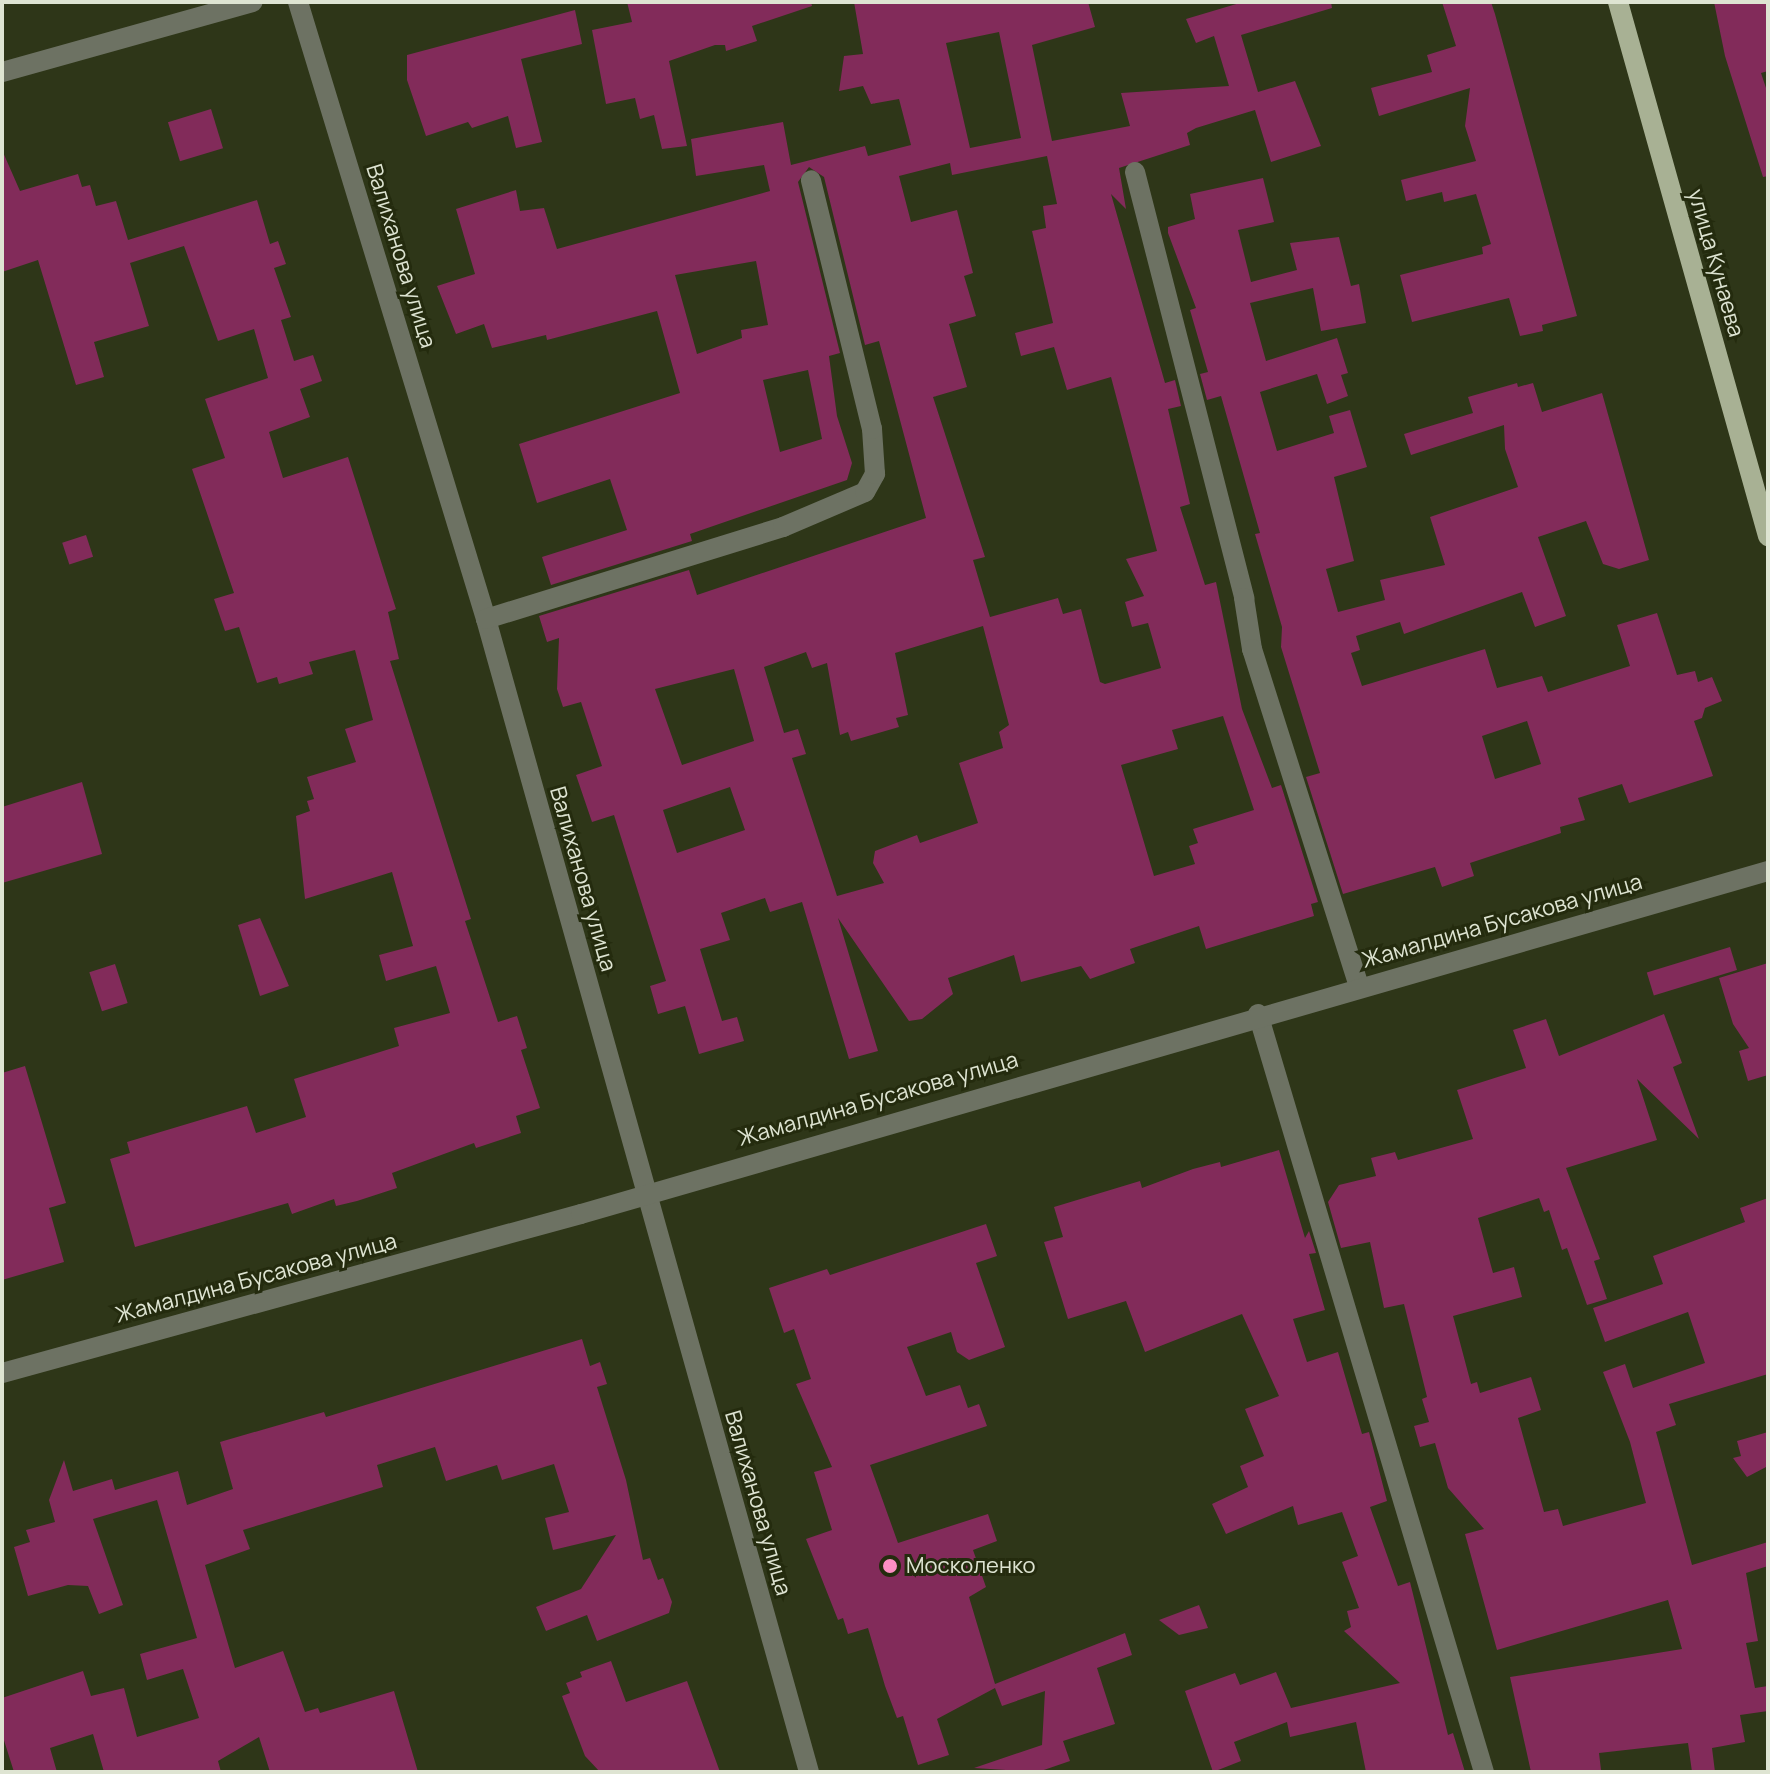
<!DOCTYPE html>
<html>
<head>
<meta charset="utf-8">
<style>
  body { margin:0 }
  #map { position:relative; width:1770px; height:1774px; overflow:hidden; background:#2e3618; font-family:Manrope,sans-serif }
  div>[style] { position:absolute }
  .building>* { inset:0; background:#822b5a; transform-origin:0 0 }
  .minor>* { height:20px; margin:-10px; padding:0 10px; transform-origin:10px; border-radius:10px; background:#6d7263 }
  .major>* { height:20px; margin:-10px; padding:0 10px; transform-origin:10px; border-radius:10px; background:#a8b194 }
  .dots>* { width:22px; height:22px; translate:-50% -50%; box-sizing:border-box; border:4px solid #242b0e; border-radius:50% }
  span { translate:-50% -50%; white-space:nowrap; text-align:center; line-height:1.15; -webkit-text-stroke:6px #242b0e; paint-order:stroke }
  .street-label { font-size:22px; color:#dee4d2 }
  .poi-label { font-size:22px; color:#dee4d2 }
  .left { translate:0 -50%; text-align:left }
  .frame { position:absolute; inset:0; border:4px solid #dee4d2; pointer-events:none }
</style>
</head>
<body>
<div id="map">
  <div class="building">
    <i style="clip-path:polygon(627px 2px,811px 2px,812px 6px,752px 26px,757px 41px,726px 51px,725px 45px,715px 45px,669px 61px,687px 146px,662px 149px,654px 115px,640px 119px,635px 98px,606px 104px,592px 30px,632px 22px)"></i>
    <i style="clip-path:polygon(evenodd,854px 2px,1088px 2px,1095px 27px,1032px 45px,1052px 141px,1130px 126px,1121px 93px,1229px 86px,1214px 36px,1196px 43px,1186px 19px,1243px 2px,1331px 2px,1332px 8px,1241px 35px,1258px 92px,1295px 81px,1321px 146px,1271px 162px,1255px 110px,1196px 128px,1187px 133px,1190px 145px,1119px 168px,1126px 209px,1111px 194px,1165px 383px,1175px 380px,1181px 406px,1168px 409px,1190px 504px,1180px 507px,1205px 585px,1216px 582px,1242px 709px,1272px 788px,1281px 785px,1318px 902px,1311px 904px,1314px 916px,1206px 949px,1199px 926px,1130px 949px,1135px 963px,1090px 979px,1081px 966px,1021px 982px,1014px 955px,948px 978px,953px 994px,922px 1019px,909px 1021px,838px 918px,878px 1051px,849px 1059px,802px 902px,770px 912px,765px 898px,721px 913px,730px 940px,700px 949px,722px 1021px,737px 1017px,744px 1041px,699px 1054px,685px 1006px,658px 1014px,650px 986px,666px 981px,614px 815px,592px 822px,576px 775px,602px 766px,581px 702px,563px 707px,557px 689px,559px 638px,547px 642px,539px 616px,689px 570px,697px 595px,926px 518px,879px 341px,865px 345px,824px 177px,809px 167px,798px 182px,840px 353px,829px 356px,837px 416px,852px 463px,847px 480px,690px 534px,692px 541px,551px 585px,542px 557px,627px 530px,610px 479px,537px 503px,519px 444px,680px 393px,657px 311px,547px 340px,546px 335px,492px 348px,484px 324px,456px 334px,437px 286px,475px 274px,456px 209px,516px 190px,520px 211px,544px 208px,557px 249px,770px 191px,764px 165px,696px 176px,691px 139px,783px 122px,791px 165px,865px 146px,868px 156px,911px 145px,899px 99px,871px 104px,863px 86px,839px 91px,844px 56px,863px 54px,854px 2px,999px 32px,1021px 138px,970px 148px,946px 43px,999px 32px,854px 2px,1047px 156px,1057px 204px,1043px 206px,1046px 228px,1032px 231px,1053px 323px,1015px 333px,1021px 356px,1054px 347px,1067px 390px,1111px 377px,1157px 551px,1126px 559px,1144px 596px,1125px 602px,1132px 627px,1148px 623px,1161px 668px,1105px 684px,1100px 682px,1081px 609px,1063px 614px,1058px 598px,990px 617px,973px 560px,985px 557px,933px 397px,967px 387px,949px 324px,976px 316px,964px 276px,973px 273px,957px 210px,911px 222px,899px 176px,950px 163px,952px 175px,1047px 156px,854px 2px,756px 261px,768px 325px,741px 330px,742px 338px,697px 354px,675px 275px,756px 261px,854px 2px,808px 370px,822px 439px,780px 452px,763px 380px,808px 370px,854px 2px,983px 626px,1009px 725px,999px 732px,1003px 748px,959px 763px,978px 823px,920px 843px,917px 835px,875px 851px,873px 863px,884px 883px,837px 896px,792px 758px,806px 754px,798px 729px,784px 733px,764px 667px,806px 652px,812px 668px,827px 663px,840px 735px,848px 732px,851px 741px,899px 727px,896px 718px,908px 715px,895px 653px,983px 626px,854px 2px,734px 669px,754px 741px,682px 765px,655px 689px,734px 669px,854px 2px,1223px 716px,1254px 810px,1193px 829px,1198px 843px,1189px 846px,1195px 864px,1154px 876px,1121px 765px,1178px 749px,1172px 730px,1223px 716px,854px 2px,730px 787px,745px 830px,677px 853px,663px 810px,730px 787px)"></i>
    <i style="clip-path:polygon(1442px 2px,1491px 2px,1495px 14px,1577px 316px,1542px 325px,1543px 331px,1520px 336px,1509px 298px,1412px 322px,1400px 275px,1483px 254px,1482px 247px,1491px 244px,1476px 194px,1444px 202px,1442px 192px,1406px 201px,1401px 180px,1476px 161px,1465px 126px,1470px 88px,1379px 116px,1371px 88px,1432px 72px,1427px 55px,1456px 46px)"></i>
    <i style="clip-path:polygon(1714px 2px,1768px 2px,1768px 71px,1761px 73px,1768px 94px,1768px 176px,1763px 177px,1725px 56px)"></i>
    <i style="clip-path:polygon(575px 10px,582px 44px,521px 59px,542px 142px,516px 148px,508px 116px,472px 128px,468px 122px,426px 136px,407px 80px,407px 55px)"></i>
    <i style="left:211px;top:109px;width:41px;height:45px;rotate:73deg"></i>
    <i style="clip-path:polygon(2px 150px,20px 191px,78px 174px,82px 187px,90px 185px,96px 206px,116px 201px,128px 240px,257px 200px,270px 244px,278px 241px,286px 264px,274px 268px,291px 317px,281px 320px,294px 361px,313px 355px,322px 381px,300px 389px,310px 417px,269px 432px,283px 478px,348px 457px,396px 609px,388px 612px,399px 659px,390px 661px,471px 919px,465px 921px,498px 1022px,517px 1016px,527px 1048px,521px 1050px,540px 1108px,516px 1116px,521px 1133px,476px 1148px,474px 1143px,392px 1173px,397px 1188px,357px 1201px,336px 1206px,334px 1199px,292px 1214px,288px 1203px,135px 1247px,110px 1159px,130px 1153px,127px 1142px,247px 1106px,256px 1133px,306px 1117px,294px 1079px,399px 1046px,394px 1028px,450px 1013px,436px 966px,386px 981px,379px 955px,413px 946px,392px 872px,305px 899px,296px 816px,310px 811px,307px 801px,314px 799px,307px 777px,356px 762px,345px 729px,373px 720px,355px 650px,309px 662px,313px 674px,279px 684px,277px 677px,257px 683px,239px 627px,225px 631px,214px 599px,234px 593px,192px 469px,225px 458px,205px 399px,268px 378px,254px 329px,218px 341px,184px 246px,130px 263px,149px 326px,94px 342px,104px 377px,76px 385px,38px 260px,2px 272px)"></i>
    <i style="clip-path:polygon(evenodd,1263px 178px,1274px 222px,1238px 230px,1251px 282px,1297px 270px,1290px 243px,1339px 237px,1351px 286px,1359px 284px,1366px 323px,1321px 331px,1313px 288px,1250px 303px,1266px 361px,1337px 338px,1348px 373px,1341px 375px,1348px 396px,1327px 404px,1317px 374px,1260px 392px,1277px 451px,1334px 433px,1329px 416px,1350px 410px,1367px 467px,1334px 477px,1354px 561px,1326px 569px,1338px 612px,1385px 600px,1380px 580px,1445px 565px,1430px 517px,1518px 487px,1505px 449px,1504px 425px,1411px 455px,1404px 434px,1473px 413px,1468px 397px,1517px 383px,1518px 387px,1533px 383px,1542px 412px,1602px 393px,1649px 560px,1619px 569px,1603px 564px,1586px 521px,1538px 537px,1566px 616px,1535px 627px,1522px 592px,1404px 634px,1400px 622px,1356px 636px,1360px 650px,1351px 653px,1362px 686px,1485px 649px,1497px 688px,1542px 676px,1548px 692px,1630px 666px,1617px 625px,1657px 613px,1677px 675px,1695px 671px,1698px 682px,1712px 677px,1722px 701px,1705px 708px,1702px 718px,1694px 721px,1713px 776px,1629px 803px,1622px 784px,1578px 798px,1585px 820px,1560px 827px,1561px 833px,1470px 863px,1474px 876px,1442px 887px,1435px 867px,1343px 894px,1306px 777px,1320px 773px,1281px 647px,1282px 627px,1255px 534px,1260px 533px,1221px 396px,1207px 400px,1200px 374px,1208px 372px,1190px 310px,1196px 308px,1168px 233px,1168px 227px,1195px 219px,1190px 194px,1263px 178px,1527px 721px,1541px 764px,1495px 779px,1482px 736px,1527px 721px)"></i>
    <i style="left:86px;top:535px;width:23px;height:25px;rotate:72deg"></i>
    <i style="clip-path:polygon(82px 782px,102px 854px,2px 883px,2px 807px)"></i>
    <i style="clip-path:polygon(260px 918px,289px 986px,260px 996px,238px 925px)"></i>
    <i style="left:1730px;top:947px;width:24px;height:87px;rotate:73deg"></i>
    <i style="clip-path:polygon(1768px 963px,1768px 1075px,1748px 1081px,1739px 1051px,1749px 1048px,1733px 1024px,1719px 978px)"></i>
    <i style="left:115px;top:964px;width:41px;height:27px;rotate:72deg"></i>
    <i style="clip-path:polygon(1664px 1014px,1682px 1063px,1673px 1067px,1699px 1139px,1637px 1079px,1657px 1140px,1566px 1168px,1600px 1259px,1594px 1261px,1607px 1299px,1587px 1305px,1567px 1248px,1562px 1250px,1549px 1210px,1544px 1212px,1539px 1198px,1478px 1218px,1493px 1273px,1514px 1267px,1522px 1297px,1453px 1316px,1471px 1384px,1477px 1382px,1480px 1393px,1531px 1377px,1541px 1410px,1518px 1418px,1544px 1512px,1558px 1509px,1563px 1526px,1646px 1503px,1630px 1442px,1603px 1372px,1625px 1364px,1633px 1388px,1705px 1363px,1688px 1312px,1605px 1342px,1593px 1308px,1663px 1284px,1653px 1256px,1745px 1222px,1740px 1208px,1768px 1198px,1768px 1374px,1669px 1404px,1676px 1425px,1656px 1432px,1692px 1565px,1768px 1542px,1768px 1566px,1746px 1573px,1758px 1641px,1746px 1643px,1755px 1688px,1768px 1686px,1768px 1711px,1740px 1715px,1745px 1742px,1712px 1748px,1715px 1772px,1692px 1772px,1688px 1743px,1599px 1753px,1601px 1770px,1531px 1772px,1510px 1677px,1682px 1649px,1668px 1600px,1497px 1650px,1465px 1534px,1484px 1529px,1448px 1488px,1435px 1443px,1420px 1447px,1414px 1426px,1429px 1422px,1422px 1399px,1427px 1397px,1404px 1304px,1384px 1308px,1370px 1242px,1341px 1248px,1328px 1202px,1339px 1185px,1376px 1176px,1371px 1158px,1395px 1152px,1398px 1160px,1473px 1139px,1457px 1090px,1526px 1068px,1513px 1030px,1546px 1019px,1559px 1056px)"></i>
    <i style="clip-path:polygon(25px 1066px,66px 1203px,49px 1208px,64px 1262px,2px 1280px,2px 1073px)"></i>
    <i style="clip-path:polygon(1279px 1150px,1305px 1238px,1309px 1231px,1316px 1253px,1309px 1254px,1325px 1310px,1293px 1319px,1307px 1362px,1338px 1352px,1362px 1434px,1369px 1432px,1387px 1501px,1370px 1507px,1398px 1586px,1410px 1582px,1448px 1735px,1453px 1733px,1465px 1772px,1366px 1772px,1356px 1722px,1290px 1737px,1287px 1722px,1234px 1742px,1241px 1761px,1213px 1772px,1185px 1691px,1235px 1673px,1240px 1685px,1276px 1672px,1291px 1708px,1400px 1683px,1344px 1631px,1351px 1627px,1347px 1611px,1359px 1608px,1342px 1562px,1358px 1556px,1342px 1512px,1298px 1525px,1293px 1506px,1226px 1534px,1212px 1504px,1248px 1487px,1240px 1466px,1264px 1456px,1245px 1409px,1279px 1396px,1242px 1314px,1145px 1352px,1126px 1301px,1068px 1319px,1044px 1242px,1063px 1237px,1054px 1207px,1140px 1181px,1142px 1188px,1193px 1169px,1220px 1162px,1221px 1167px)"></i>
    <i style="clip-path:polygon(986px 1224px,997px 1256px,976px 1263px,1005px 1347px,969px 1360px,957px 1352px,951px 1332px,907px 1347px,926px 1396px,960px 1385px,968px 1408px,979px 1404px,987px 1426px,870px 1465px,898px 1543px,988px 1514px,997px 1541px,973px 1550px,986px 1587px,969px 1597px,995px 1684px,1125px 1633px,1132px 1655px,1097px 1668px,1115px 1724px,1063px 1741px,1070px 1761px,1038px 1772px,974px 1768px,1042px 1745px,1045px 1691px,1002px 1706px,995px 1688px,937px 1719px,949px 1755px,918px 1765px,903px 1716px,897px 1718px,885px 1686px,868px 1628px,848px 1634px,843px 1618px,838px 1620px,806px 1539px,832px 1530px,814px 1472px,832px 1467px,796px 1384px,811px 1379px,794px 1329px,784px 1333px,769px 1288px,827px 1269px,830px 1275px)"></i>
    <i style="clip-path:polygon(582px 1339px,590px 1366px,600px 1362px,607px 1384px,597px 1387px,626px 1480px,643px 1560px,650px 1558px,658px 1580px,663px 1578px,672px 1602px,669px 1613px,597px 1641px,587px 1615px,546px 1631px,536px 1607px,581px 1589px,616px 1535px,553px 1550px,545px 1518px,569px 1512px,554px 1464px,502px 1480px,497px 1465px,446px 1481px,435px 1447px,377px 1465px,383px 1487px,243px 1530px,250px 1549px,205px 1565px,235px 1668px,283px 1651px,305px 1712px,318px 1708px,320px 1713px,394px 1691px,418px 1772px,270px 1772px,259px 1737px,218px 1761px,221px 1772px,104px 1772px,93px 1734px,50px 1748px,57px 1772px,14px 1772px,2px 1734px,2px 1698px,83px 1671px,91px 1696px,124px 1688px,137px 1737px,199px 1718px,183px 1669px,147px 1680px,140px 1654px,197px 1638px,157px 1500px,93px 1519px,123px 1605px,99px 1614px,88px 1586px,68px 1585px,28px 1596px,14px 1547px,30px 1542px,26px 1530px,55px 1522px,49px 1500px,64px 1460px,73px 1491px,112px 1479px,115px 1490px,178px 1471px,187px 1505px,233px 1489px,220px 1442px,324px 1412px,326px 1417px)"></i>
    <i style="clip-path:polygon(1768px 1432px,1768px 1466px,1747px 1477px,1733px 1458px,1741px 1456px,1737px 1441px)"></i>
    <i style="clip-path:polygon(1199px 1605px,1208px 1628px,1179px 1635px,1159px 1620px)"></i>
    <i style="clip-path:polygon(611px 1661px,626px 1702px,687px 1681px,720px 1772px,600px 1772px,585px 1756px,562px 1696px,570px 1693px,566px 1683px,582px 1677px,580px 1672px)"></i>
  </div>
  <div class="minor">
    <i style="left:298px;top:2px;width:645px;rotate:73.05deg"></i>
    <i style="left:486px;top:619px;width:1197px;rotate:74.35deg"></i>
    <i style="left:2px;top:72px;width:260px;rotate:-15.6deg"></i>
    <i style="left:1135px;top:172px;width:440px;rotate:75.6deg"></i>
    <i style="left:1244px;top:598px;width:52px;rotate:81.1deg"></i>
    <i style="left:1252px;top:649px;width:355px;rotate:72.4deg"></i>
    <i style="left:486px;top:619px;width:311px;rotate:-17.2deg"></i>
    <i style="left:783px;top:527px;width:89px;rotate:-23.1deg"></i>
    <i style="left:865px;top:492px;width:21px;rotate:-61deg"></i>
    <i style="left:875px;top:474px;width:45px;rotate:-93.8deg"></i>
    <i style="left:872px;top:429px;width:256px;rotate:-103.8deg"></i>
    <i style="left:1258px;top:1014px;width:791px;rotate:73.4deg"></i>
    <i style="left:2px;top:1373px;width:600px;rotate:-15.36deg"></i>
    <i style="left:581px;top:1214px;width:1236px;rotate:-16.12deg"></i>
  </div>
  <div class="major">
    <i style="left:1618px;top:2px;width:555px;rotate:74.31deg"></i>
  </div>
  <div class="dots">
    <i style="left:890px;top:1566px;background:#fc8fc3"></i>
  </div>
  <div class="street-label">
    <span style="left:401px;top:256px;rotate:73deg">Валиханова улица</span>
    <span style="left:1716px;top:263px;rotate:74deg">улица Кунаева</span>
    <span style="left:583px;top:879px;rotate:74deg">Валиханова улица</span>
    <span style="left:1502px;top:921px;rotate:-16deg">Жамалдина Бусакова улица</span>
    <span style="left:878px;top:1099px;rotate:-16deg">Жамалдина Бусакова улица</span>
    <span style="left:256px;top:1278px;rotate:-15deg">Жамалдина Бусакова улица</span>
    <span style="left:758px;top:1503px;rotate:74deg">Валиханова улица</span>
  </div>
  <div class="poi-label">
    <span class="left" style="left:906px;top:1566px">Москоленко</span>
  </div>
  <div class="frame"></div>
</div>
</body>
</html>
